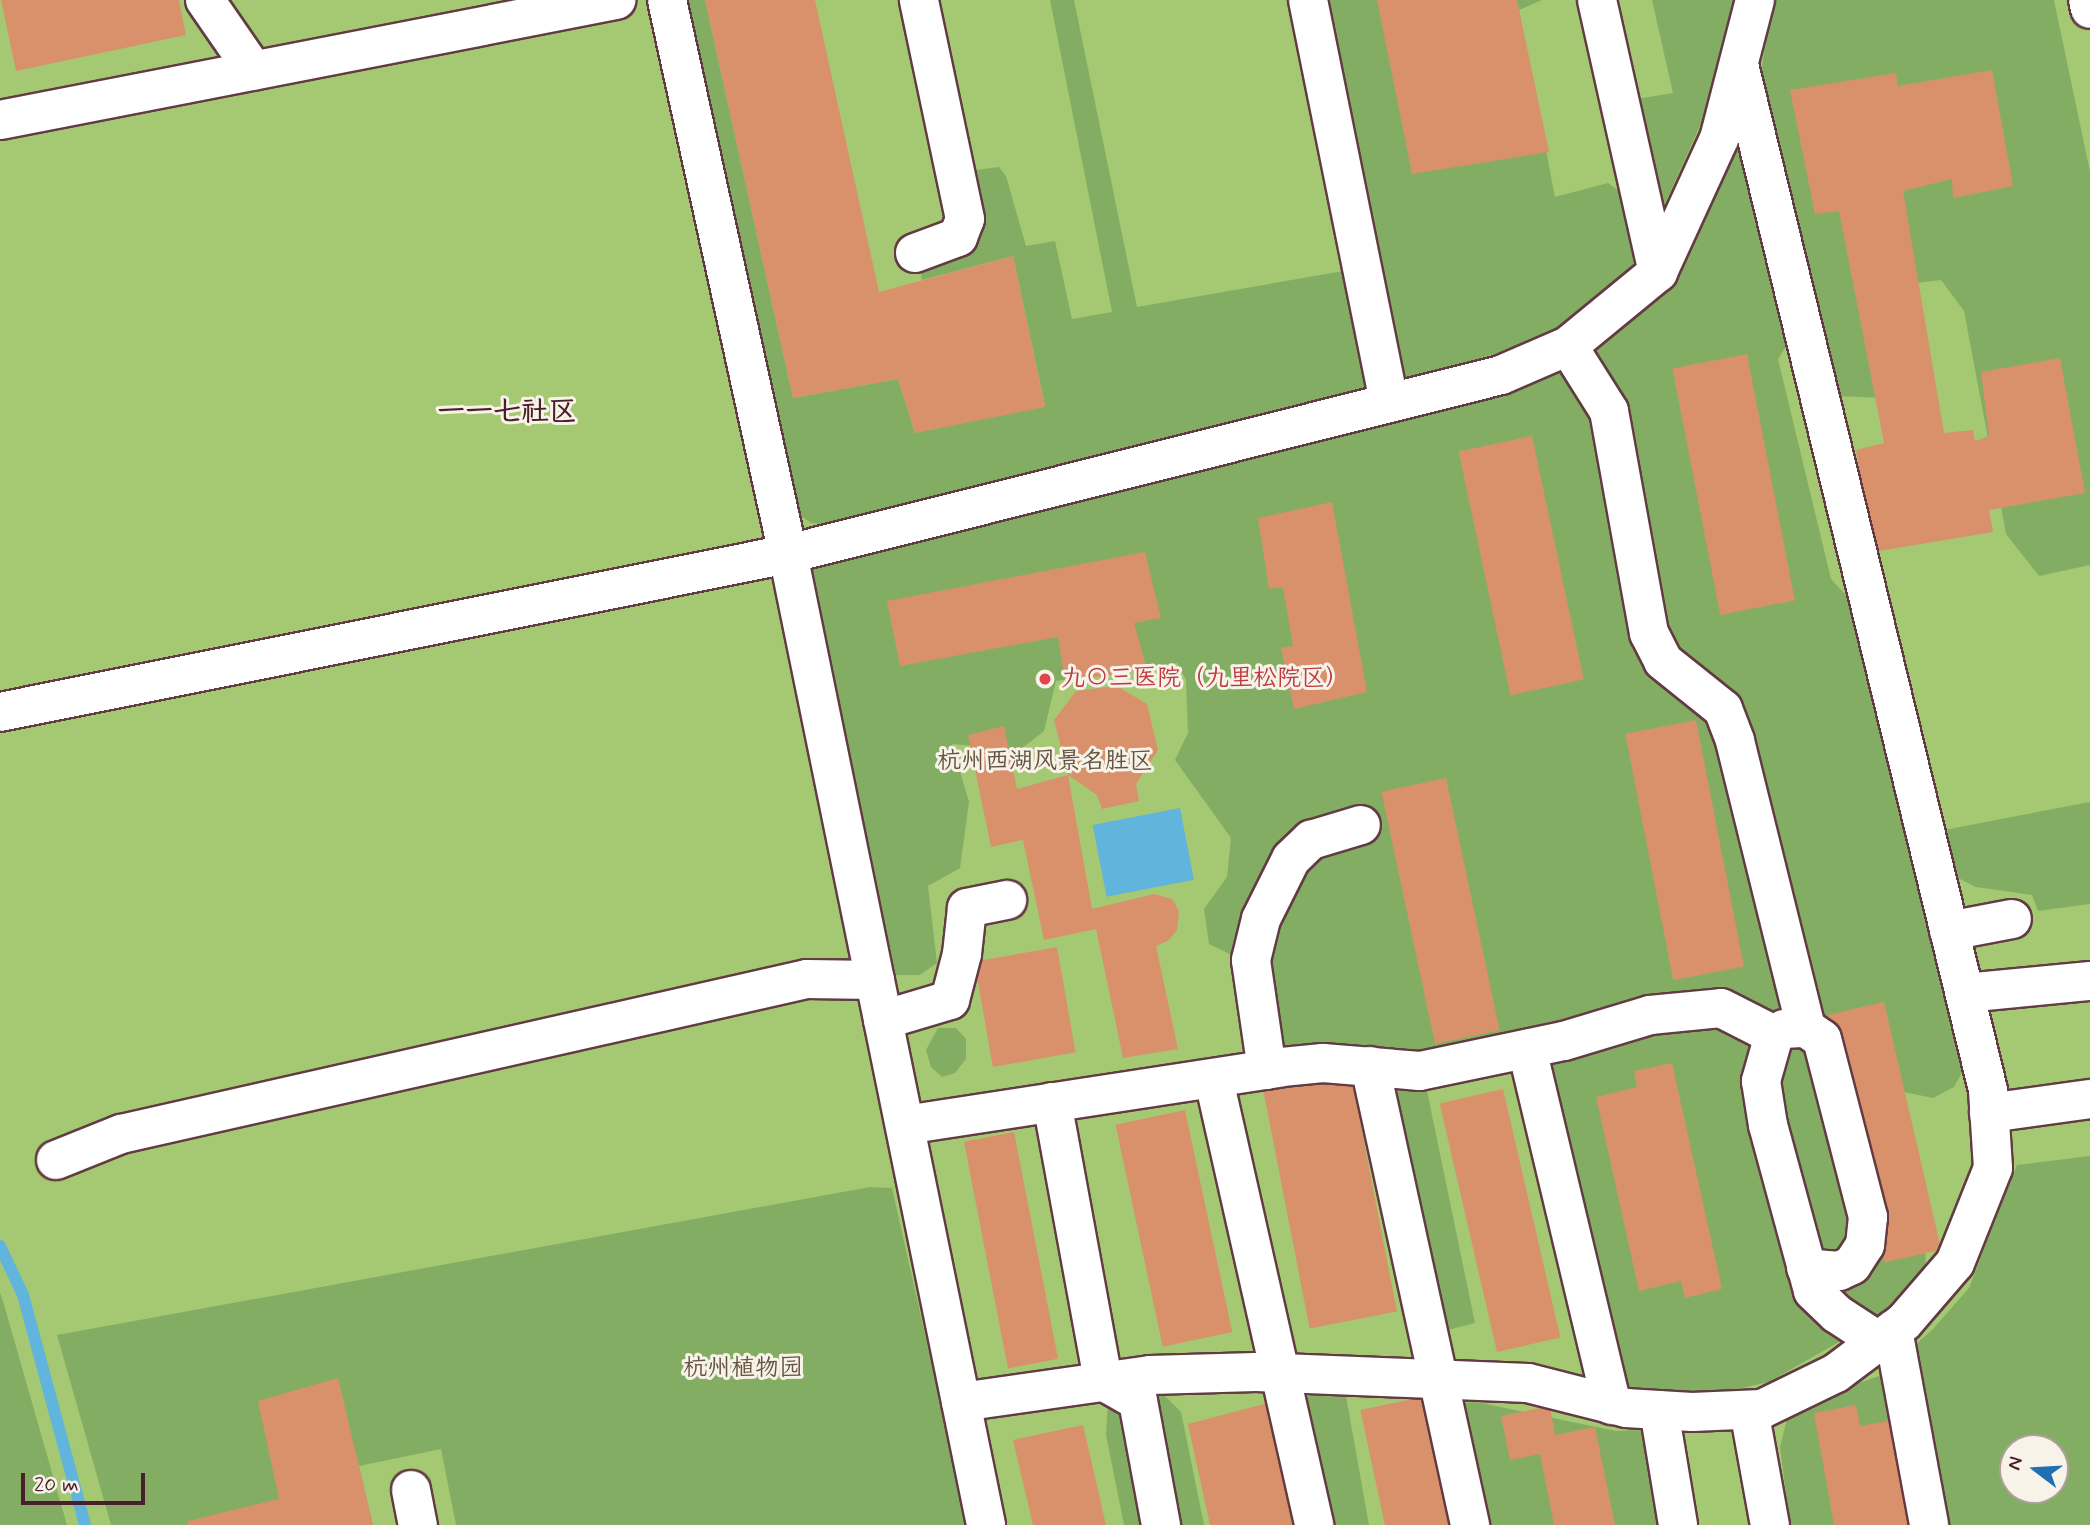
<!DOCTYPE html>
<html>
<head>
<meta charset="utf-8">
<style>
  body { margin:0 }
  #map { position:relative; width:2090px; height:1525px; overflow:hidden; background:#ece3c5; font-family:Mynerve,"LXGW WenKai TC",sans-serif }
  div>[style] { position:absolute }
  .green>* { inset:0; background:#a5c972 }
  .forest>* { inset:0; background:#84ad64 }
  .water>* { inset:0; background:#61b4dc; transform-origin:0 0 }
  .stream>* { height:12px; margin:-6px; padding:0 6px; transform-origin:6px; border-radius:6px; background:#61b4dc }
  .building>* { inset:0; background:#d9916c; transform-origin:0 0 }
  .roads { filter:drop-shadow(2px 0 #623c42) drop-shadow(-2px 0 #623c42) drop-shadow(0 2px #623c42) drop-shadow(0 -2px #623c42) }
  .minor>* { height:38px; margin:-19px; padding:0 19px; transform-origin:19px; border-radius:19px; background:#fff }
  .major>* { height:38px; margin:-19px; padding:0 19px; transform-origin:19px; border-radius:19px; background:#fff }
  .dots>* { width:19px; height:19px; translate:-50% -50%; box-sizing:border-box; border:4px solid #f7f3e8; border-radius:50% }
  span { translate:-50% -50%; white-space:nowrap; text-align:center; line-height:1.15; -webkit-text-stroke:6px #f7f3e8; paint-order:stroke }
  .health-label { font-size:24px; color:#be3a42 }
  .left { translate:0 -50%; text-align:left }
  .park-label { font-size:24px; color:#655240 }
  .quarter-label { font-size:28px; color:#4a1f2b; font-weight:700 }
  .north { position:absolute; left:1999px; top:1434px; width:70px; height:70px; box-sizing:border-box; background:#f7f3e8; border:2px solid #b29e9c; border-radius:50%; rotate:287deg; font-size:19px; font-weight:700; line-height:28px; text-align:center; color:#4a1f2b }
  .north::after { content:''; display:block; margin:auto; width:24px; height:32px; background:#1f6fb2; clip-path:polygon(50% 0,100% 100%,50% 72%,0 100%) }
  .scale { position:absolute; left:21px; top:1473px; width:124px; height:32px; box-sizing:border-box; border:4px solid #4a1f2b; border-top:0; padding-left:9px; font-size:21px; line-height:24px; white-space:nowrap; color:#4a1f2b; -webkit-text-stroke:5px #f7f3e8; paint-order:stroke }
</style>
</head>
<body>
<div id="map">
  <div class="green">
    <i style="clip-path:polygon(evenodd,0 0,2090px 0,2090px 1525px,0 1525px,0 0,2013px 1448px,2055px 1448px,2055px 1490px,2013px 1490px,2013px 1448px)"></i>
  </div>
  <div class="forest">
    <i style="clip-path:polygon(683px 0,705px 0,793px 398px,898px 379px,915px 433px,1045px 406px,1013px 256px,922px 280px,920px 266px,979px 202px,976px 170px,999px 167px,1006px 176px,1026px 246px,1055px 241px,1072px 319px,1112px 312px,1050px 0,1074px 0,1137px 307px,1343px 271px,1367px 394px,830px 525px,811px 523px,797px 513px)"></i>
    <i style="clip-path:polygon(1325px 0,1542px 0,1519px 10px,1555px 197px,1608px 183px,1622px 193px,1638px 263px,1543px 339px,1412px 379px,1401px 375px)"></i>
    <i style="clip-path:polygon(1652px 0,1736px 0,1707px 110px,1660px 215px,1637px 99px,1673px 93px)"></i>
    <i style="clip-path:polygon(1773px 0,2054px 0,2090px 172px,2090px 565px,2039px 576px,2006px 534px,1964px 311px,1941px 280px,1877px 288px,1886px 398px,1837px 396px,1760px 77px)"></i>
    <i style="clip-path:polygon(1740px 126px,1787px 345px,1778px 359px,1831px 579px,1852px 602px,1964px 1069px,1954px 1087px,1933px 1098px,1889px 1089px,1926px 1240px,1925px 1283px,1888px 1314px,1769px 1382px,1715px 1394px,1639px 1394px,1618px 1381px,1538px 1060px,1371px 1054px,1283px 1045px,1252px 1033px,1243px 976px,1230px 954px,1209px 944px,1204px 909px,1227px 877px,1231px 838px,1175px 760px,1188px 733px,1186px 680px,1177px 663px,1056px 681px,1044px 731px,1020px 750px,952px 744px,969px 802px,960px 868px,928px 886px,937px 963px,920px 975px,896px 975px,810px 570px,1161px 475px,1615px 331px)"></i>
    <i style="clip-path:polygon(2090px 802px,2090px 904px,2038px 911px,2032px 895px,1976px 887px,1958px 878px,1944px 830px)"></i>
    <i style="clip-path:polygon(938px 1028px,956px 1028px,966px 1039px,966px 1059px,955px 1073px,942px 1077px,931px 1067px,926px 1050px)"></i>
    <i style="clip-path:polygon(1426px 1086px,1475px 1323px,1448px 1330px,1438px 1319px,1391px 1093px)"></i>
    <i style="clip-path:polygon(evenodd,2090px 1156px,2090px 1525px,1790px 1525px,1780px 1447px,1790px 1407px,1879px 1376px,1932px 1330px,1969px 1288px,2017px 1165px,2090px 1156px,2013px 1448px,2055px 1448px,2055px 1490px,2013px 1490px,2013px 1448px)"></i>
    <i style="clip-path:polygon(870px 1187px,892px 1188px,968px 1525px,456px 1525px,441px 1449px,359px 1466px,373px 1525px,111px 1525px,57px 1335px)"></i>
    <i style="clip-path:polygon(0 1293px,3px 1301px,67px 1525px,0 1525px)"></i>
    <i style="clip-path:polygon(1163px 1394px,1181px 1412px,1204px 1525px,1124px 1525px,1106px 1435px,1108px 1400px)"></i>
    <i style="clip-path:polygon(1303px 1396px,1346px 1396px,1369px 1525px,1328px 1525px)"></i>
    <i style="clip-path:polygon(1476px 1402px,1616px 1431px,1646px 1430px,1662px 1525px,1485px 1525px,1458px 1404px)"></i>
  </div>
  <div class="water">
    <i style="left:1180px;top:808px;width:73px;height:89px;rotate:79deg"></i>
  </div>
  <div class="stream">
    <i style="left:0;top:1246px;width:54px;rotate:64.9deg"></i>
    <i style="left:23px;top:1295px;width:238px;rotate:74.9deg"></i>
  </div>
  <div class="building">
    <i style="clip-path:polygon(1px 0,179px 0,186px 35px,16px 71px)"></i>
    <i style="clip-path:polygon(705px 0,815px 0,879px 292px,1013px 256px,1045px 407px,915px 433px,898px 379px,793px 398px)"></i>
    <i style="clip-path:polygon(1377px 0,1517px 0,1549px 152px,1412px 174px)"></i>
    <i style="clip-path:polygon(1992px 70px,2013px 186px,1953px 198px,1952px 179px,1903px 191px,1944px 433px,1973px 430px,1975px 441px,1989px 436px,1981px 372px,2060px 358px,2085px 493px,1989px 510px,1993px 532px,1873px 552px,1856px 450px,1884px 443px,1839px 211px,1815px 214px,1790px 90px,1896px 73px,1898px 86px)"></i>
    <i style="left:1747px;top:354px;width:251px;height:76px;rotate:79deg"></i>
    <i style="left:1532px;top:436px;width:249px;height:75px;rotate:78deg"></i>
    <i style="clip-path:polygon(1332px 502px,1367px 692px,1294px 709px,1281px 648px,1293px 646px,1283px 587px,1269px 589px,1258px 518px)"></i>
    <i style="clip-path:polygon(1145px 552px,1161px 618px,1134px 623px,1147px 669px,1065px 682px,1058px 637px,900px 666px,887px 601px)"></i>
    <i style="clip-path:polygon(1117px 686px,1147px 704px,1158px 750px,1136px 784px,1139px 801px,1102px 809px,1097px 795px,1068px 775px,1054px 720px,1076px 691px)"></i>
    <i style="left:1696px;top:720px;width:251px;height:72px;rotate:79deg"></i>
    <i style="clip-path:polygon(1004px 726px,1017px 789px,1068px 775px,1092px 909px,1154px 894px,1172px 899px,1179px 911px,1177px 930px,1169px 940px,1156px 946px,1178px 1049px,1123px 1058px,1096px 929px,1044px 940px,1023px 840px,991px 847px,968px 735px)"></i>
    <i style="left:1446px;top:778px;width:258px;height:66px;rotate:78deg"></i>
    <i style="left:1057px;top:947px;width:107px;height:84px;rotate:80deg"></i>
    <i style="left:1884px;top:1002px;width:254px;height:58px;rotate:77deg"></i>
    <i style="clip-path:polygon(1672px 1063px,1722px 1289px,1685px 1298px,1681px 1281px,1639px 1291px,1596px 1097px,1637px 1087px,1634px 1071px)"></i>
    <i style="left:1350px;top:1070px;width:246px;height:89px;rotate:79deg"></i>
    <i style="left:1503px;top:1089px;width:255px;height:65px;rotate:77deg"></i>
    <i style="left:1185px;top:1110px;width:227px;height:71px;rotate:78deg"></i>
    <i style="left:1014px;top:1132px;width:231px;height:51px;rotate:79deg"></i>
    <i style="clip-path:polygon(338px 1378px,373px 1525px,188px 1525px,188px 1521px,279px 1499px,258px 1401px)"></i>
    <i style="left:1422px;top:1397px;width:131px;height:63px;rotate:78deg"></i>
    <i style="clip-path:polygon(1268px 1403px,1293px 1525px,1210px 1525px,1188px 1424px)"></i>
    <i style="clip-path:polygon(1856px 1405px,1860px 1426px,1893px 1420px,1912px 1525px,1834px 1525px,1814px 1413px)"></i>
    <i style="clip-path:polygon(1550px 1406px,1555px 1435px,1595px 1427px,1615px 1525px,1554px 1525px,1540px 1454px,1510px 1460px,1501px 1416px)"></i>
    <i style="clip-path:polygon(1083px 1425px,1106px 1525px,1033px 1525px,1013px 1440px)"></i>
  </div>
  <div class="roads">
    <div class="minor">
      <i style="left:205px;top:0;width:86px;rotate:55.4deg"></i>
      <i style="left:667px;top:0;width:567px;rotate:77.68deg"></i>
      <i style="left:788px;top:554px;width:991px;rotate:78.47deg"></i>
      <i style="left:1308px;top:0;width:411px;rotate:78.6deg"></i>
      <i style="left:1597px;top:0;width:279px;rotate:77.4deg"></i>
      <i style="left:0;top:120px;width:628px;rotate:-11.02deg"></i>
      <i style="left:915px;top:253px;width:46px;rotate:-20.4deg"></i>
      <i style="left:958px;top:237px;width:19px;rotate:-69deg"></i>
      <i style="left:965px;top:219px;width:224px;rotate:-101.9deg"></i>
      <i style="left:1568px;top:346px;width:77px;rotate:57.8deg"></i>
      <i style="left:1609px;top:411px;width:226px;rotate:79.8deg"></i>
      <i style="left:1649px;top:633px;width:31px;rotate:63deg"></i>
      <i style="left:1663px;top:661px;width:77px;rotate:38.7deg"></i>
      <i style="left:1723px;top:709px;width:34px;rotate:69deg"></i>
      <i style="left:1735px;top:741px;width:296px;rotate:76.1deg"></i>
      <i style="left:0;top:712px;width:804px;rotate:-11.34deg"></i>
      <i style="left:788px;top:554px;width:735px;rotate:-14.09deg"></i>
      <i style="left:1501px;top:375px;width:73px;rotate:-23.4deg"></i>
      <i style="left:1568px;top:346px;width:117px;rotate:-39.4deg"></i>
      <i style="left:1658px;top:272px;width:146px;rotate:-65.4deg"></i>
      <i style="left:1719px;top:139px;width:144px;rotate:-75.5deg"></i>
      <i style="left:1949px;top:931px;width:64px;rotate:-10.8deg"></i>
      <i style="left:1965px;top:993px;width:126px;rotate:-5.5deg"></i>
      <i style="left:883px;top:1020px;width:70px;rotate:-16.6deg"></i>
      <i style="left:950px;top:1000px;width:48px;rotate:-75.4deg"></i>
      <i style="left:962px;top:954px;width:46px;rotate:-83.8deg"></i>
      <i style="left:967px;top:908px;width:41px;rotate:-11.3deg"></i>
      <i style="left:1784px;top:1029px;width:22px;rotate:-3deg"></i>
      <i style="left:1806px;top:1028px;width:19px;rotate:35deg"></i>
      <i style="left:1822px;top:1039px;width:184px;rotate:75.5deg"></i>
      <i style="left:1868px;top:1217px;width:28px;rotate:96deg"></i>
      <i style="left:1865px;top:1245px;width:24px;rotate:123deg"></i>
      <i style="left:1852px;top:1265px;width:14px;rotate:155deg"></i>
      <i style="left:1839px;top:1271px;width:33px;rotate:-175deg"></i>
      <i style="left:1527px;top:1049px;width:366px;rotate:76.6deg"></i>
      <i style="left:1370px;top:1066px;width:470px;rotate:77.7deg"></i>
      <i style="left:1267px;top:1070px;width:111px;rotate:-98.3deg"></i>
      <i style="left:1251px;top:960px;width:42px;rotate:-76.3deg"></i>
      <i style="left:1261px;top:919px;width:67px;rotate:-63.4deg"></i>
      <i style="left:1291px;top:859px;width:28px;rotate:-44deg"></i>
      <i style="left:1311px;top:840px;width:52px;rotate:-16.7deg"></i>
      <i style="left:1214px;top:1080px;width:456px;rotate:77.3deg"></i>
      <i style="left:1052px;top:1102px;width:284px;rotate:79.6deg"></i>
      <i style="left:1103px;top:1381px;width:40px;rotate:29.7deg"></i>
      <i style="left:1138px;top:1401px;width:126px;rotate:79.5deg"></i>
      <i style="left:1989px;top:1113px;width:102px;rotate:-7.9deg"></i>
      <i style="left:905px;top:1125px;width:381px;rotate:-8.7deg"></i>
      <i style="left:1282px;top:1067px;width:41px;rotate:-5.6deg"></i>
      <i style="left:1323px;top:1063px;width:97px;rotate:4.7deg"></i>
      <i style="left:1420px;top:1071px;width:147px;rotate:-11.8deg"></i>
      <i style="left:1564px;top:1041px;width:90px;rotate:-16.8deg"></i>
      <i style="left:1650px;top:1015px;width:71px;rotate:-5.6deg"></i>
      <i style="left:1721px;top:1008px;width:59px;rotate:27deg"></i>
      <i style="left:1774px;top:1035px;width:48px;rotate:105.8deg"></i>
      <i style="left:1761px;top:1081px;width:45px;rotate:81deg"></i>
      <i style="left:1768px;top:1125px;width:172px;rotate:74.8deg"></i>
      <i style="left:1813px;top:1291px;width:33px;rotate:44deg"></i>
      <i style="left:1837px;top:1314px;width:49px;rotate:33.4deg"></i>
      <i style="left:56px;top:1160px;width:70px;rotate:-21.8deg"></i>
      <i style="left:121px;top:1134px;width:703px;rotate:-12.73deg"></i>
      <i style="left:807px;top:979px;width:68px;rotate:0.8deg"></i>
      <i style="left:1893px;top:1330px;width:198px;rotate:79.5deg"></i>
      <i style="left:961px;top:1402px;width:191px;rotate:-8.1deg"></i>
      <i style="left:1150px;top:1375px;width:106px;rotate:-1.6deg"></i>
      <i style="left:1256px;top:1372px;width:272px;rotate:2.3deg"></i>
      <i style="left:1528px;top:1383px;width:101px;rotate:14.3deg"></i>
      <i style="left:1626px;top:1408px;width:66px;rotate:3.5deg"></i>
      <i style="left:1692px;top:1412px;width:70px;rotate:-2.5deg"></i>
      <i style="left:1762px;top:1409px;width:82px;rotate:-25.9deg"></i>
      <i style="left:1836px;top:1373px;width:85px;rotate:-36.9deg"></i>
      <i style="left:1904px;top:1322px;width:78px;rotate:-49.2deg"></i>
      <i style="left:1955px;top:1263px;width:102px;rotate:-68.2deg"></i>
      <i style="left:1993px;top:1168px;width:78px;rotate:-93.7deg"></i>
      <i style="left:1988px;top:1090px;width:1055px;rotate:-103.65deg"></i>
      <i style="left:1659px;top:1410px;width:117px;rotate:80.6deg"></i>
      <i style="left:1749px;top:1410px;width:117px;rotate:79.7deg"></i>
      <i style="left:411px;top:1490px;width:36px;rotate:79deg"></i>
    </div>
    <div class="major">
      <i style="left:2088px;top:0;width:9px;rotate:77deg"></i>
    </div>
  </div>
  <div class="dots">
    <i style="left:1045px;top:679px;background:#e0444e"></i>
  </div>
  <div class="health-label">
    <span class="left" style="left:1061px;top:679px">九〇三医院（九里松院区）</span>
  </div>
  <div class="park-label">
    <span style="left:1045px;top:762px">杭州西湖风景名胜区</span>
    <span style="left:743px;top:1369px">杭州植物园</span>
  </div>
  <div class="quarter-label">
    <span style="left:507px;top:413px">一一七社区</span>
  </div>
  <div class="north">N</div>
  <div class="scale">20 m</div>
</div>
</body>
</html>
